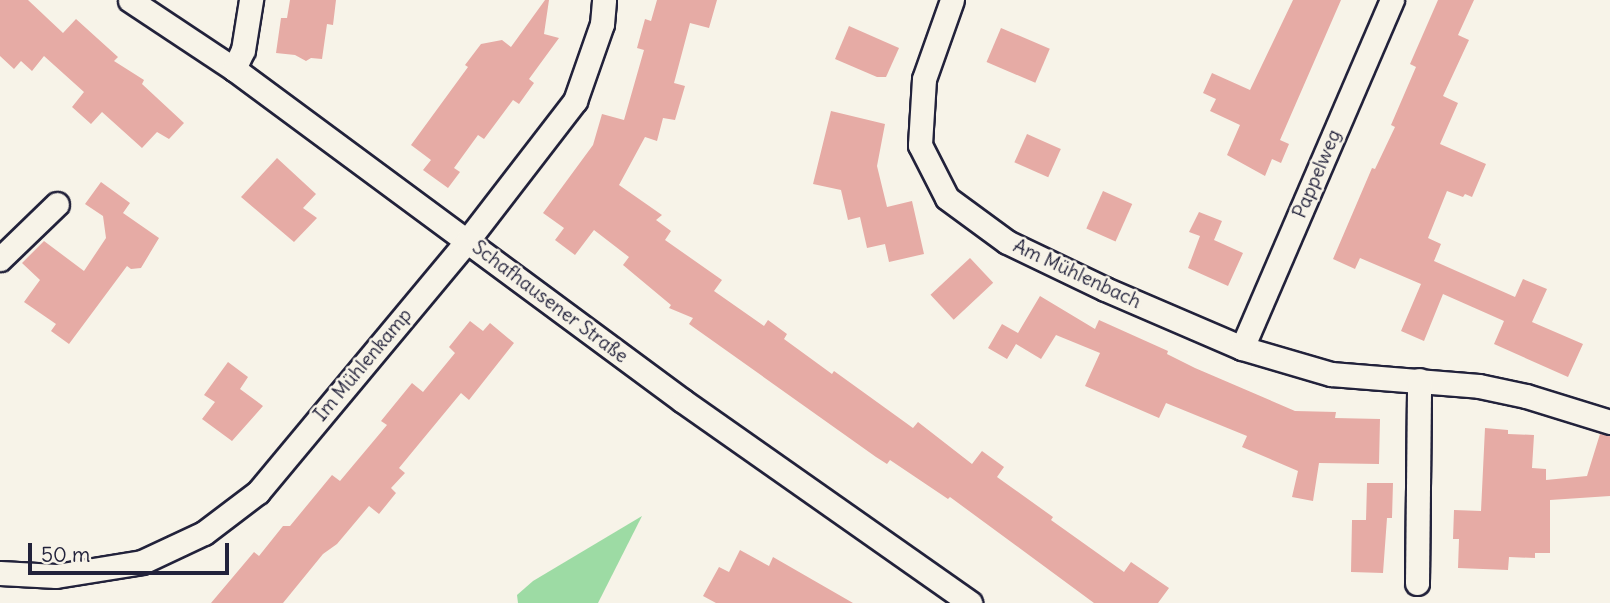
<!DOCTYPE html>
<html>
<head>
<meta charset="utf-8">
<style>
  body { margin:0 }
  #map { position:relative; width:1610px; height:603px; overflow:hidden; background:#f7f3e8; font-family:Delius,sans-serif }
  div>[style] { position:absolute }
  .green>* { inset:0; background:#9ddba4 }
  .building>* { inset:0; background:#e6aba5; transform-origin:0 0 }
  .roads { filter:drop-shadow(2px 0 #22223b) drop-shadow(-2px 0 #22223b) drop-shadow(0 2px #22223b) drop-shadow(0 -2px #22223b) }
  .street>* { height:23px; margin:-11.5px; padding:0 11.5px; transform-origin:11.5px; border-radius:11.5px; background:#f7f3e8 }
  span { translate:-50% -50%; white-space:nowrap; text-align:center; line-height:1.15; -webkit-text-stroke:5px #f7f3e8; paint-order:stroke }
  .street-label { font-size:19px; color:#22223b }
  .scale { position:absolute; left:28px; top:543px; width:201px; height:32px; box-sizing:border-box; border:4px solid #22223b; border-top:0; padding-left:9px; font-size:21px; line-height:24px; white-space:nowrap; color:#22223b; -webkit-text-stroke:5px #f7f3e8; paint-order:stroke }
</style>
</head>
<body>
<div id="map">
  <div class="green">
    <i style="clip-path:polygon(642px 516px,598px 603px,518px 603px,517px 595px,533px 581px)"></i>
  </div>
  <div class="building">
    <i style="clip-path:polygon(0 0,28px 0,63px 33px,76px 19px,118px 57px,114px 61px,144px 80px,142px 84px,184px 123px,169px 139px,157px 132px,142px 148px,102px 112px,91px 124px,72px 107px,84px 92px,44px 56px,32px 71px,21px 61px,14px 69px,0 56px)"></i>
    <i style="clip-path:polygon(290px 0,336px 0,333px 25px,327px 24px,322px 59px,311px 58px,306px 61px,295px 55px,276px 53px,281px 18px,287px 18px)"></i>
    <i style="clip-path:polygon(545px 0,549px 0,544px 34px,559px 38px,529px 79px,534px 83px,519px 104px,513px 100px,484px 139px,478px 135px,454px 168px,460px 172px,448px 188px,423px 170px,431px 160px,411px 145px,468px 67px,465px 65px,481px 44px,502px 40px,511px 47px)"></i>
    <i style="clip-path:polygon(657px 0,717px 0,709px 28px,690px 23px,674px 83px,685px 86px,675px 120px,663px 118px,657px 141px,645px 137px,619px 185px,662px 215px,656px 220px,671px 231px,665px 240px,722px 280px,714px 291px,764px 326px,768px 320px,787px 334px,784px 339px,832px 374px,834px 371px,913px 428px,918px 422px,972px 464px,982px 451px,1004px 467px,997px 477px,1053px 517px,1051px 520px,1124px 572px,1131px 562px,1169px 588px,1158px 603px,1094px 603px,950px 497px,948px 499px,890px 460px,887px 464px,876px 457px,689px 324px,693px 318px,669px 308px,671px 305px,623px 265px,629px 257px,594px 230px,575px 255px,555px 240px,564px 228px,543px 213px,593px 145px,602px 114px,624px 120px,644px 50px,637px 48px,645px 19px,651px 21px)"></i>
    <i style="clip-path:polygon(1293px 0,1341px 0,1280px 140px,1289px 144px,1281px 163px,1272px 159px,1265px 176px,1227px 155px,1240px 125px,1210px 111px,1216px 99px,1203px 93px,1212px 73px,1250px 90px)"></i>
    <i style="clip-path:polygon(1438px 0,1474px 0,1458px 35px,1469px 40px,1443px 96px,1458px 103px,1440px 144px,1486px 164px,1472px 197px,1465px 194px,1463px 197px,1447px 191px,1428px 238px,1441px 244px,1434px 261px,1515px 297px,1523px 279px,1547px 289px,1532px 322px,1583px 344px,1568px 377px,1494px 344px,1504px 321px,1443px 294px,1424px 341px,1401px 331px,1421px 284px,1360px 258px,1355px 269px,1333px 259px,1372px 168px,1375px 169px,1395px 127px,1391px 125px,1416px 67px,1410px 64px)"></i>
    <i style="clip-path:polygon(849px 26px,899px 48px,886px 77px,877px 77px,835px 59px)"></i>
    <i style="left:1001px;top:28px;width:53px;height:37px;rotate:23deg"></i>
    <i style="clip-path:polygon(831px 111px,885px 124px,877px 166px,887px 207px,912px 201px,924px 254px,889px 262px,885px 244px,867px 248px,860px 217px,848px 220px,841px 190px,813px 184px)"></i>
    <i style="left:1027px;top:134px;width:37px;height:31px;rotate:24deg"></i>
    <i style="clip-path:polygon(277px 158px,316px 194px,303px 208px,317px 218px,294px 242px,241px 197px)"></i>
    <i style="clip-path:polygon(101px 182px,130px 203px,123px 213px,159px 238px,141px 268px,131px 269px,127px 266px,69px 344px,51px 331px,56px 324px,24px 302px,40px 280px,22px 263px,44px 241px,84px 271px,106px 238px,103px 216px,85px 204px)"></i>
    <i style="left:1103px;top:191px;width:32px;height:41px;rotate:24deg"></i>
    <i style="clip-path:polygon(1199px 212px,1222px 221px,1214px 240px,1243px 253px,1228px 286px,1188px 268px,1200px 236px,1189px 232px)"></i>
    <i style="left:970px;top:258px;width:34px;height:54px;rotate:47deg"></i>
    <i style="clip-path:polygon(1040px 296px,1095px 329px,1099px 320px,1168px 351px,1167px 354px,1195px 368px,1295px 411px,1336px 412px,1335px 418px,1380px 419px,1379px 464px,1319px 463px,1313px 501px,1292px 497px,1298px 471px,1242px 447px,1247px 436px,1166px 403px,1159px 418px,1085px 386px,1100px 353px,1056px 335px,1041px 359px,1016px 344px,1007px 359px,988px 348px,1002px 324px,1018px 333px)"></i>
    <i style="clip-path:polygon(470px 321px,483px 331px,490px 323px,514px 343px,469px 400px,461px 393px,399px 468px,405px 473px,391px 488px,396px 493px,379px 514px,369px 506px,337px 544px,323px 554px,283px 603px,211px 603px,254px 552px,259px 556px,283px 526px,290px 526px,332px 475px,340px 481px,387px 425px,381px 421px,412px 383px,423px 392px,455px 353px,449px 347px)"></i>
    <i style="clip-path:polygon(228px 362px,248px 377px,240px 389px,263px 406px,232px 441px,202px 419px,215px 402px,204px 395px)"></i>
    <i style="clip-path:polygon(1485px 428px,1508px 430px,1508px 434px,1534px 435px,1532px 468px,1546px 469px,1546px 480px,1587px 476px,1600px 434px,1610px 436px,1610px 496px,1550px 500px,1550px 553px,1535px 553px,1535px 558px,1509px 557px,1508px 570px,1458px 568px,1459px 539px,1453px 539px,1454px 510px,1481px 511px)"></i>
    <i style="clip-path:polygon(1367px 483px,1393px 483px,1392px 518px,1387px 518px,1383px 573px,1351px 572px,1352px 520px,1366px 520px)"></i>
    <i style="clip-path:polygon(740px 550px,769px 566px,773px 557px,853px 603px,716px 603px,703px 596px,719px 567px,729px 572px)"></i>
  </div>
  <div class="roads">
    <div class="street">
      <i style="left:130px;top:0;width:125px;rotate:33.6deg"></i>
      <i style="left:234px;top:69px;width:558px;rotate:36.48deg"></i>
      <i style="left:683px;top:401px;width:351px;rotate:35.1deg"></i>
      <i style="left:952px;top:0;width:84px;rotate:109.5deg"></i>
      <i style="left:924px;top:79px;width:66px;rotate:93.5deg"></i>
      <i style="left:920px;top:145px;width:59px;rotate:63deg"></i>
      <i style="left:947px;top:198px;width:74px;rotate:36.3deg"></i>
      <i style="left:1007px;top:242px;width:109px;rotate:25.6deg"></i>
      <i style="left:1105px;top:289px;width:149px;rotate:23.3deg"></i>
      <i style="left:1242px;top:348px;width:93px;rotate:16.3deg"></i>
      <i style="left:1331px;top:374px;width:148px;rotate:4.6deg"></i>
      <i style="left:1479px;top:386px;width:48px;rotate:12deg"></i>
      <i style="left:1526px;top:396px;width:88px;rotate:17.2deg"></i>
      <i style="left:234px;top:69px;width:21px;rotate:-65deg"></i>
      <i style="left:243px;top:50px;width:51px;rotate:-80.9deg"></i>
      <i style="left:0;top:259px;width:79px;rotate:-44deg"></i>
      <i style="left:1242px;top:348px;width:379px;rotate:-66.7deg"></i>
      <i style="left:0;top:573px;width:56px;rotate:3.1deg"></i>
      <i style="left:56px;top:576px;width:87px;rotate:-9.2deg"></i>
      <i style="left:142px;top:562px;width:68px;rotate:-25.1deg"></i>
      <i style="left:204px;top:533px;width:68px;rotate:-37.2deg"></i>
      <i style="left:258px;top:492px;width:327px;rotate:-50.2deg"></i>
      <i style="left:467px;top:241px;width:177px;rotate:-52.4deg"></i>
      <i style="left:575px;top:101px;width:82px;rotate:-70.7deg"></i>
      <i style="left:602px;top:24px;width:24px;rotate:-85deg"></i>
      <i style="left:1417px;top:583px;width:203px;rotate:-89.4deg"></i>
    </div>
  </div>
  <div class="street-label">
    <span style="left:1317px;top:174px;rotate:-67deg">Pappelweg</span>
    <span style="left:1077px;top:274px;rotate:25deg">Am Mühlenbach</span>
    <span style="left:550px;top:302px;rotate:37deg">Schafhausener Straße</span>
    <span style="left:363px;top:365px;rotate:-50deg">Im Mühlenkamp</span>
  </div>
  <div class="scale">50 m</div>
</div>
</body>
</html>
